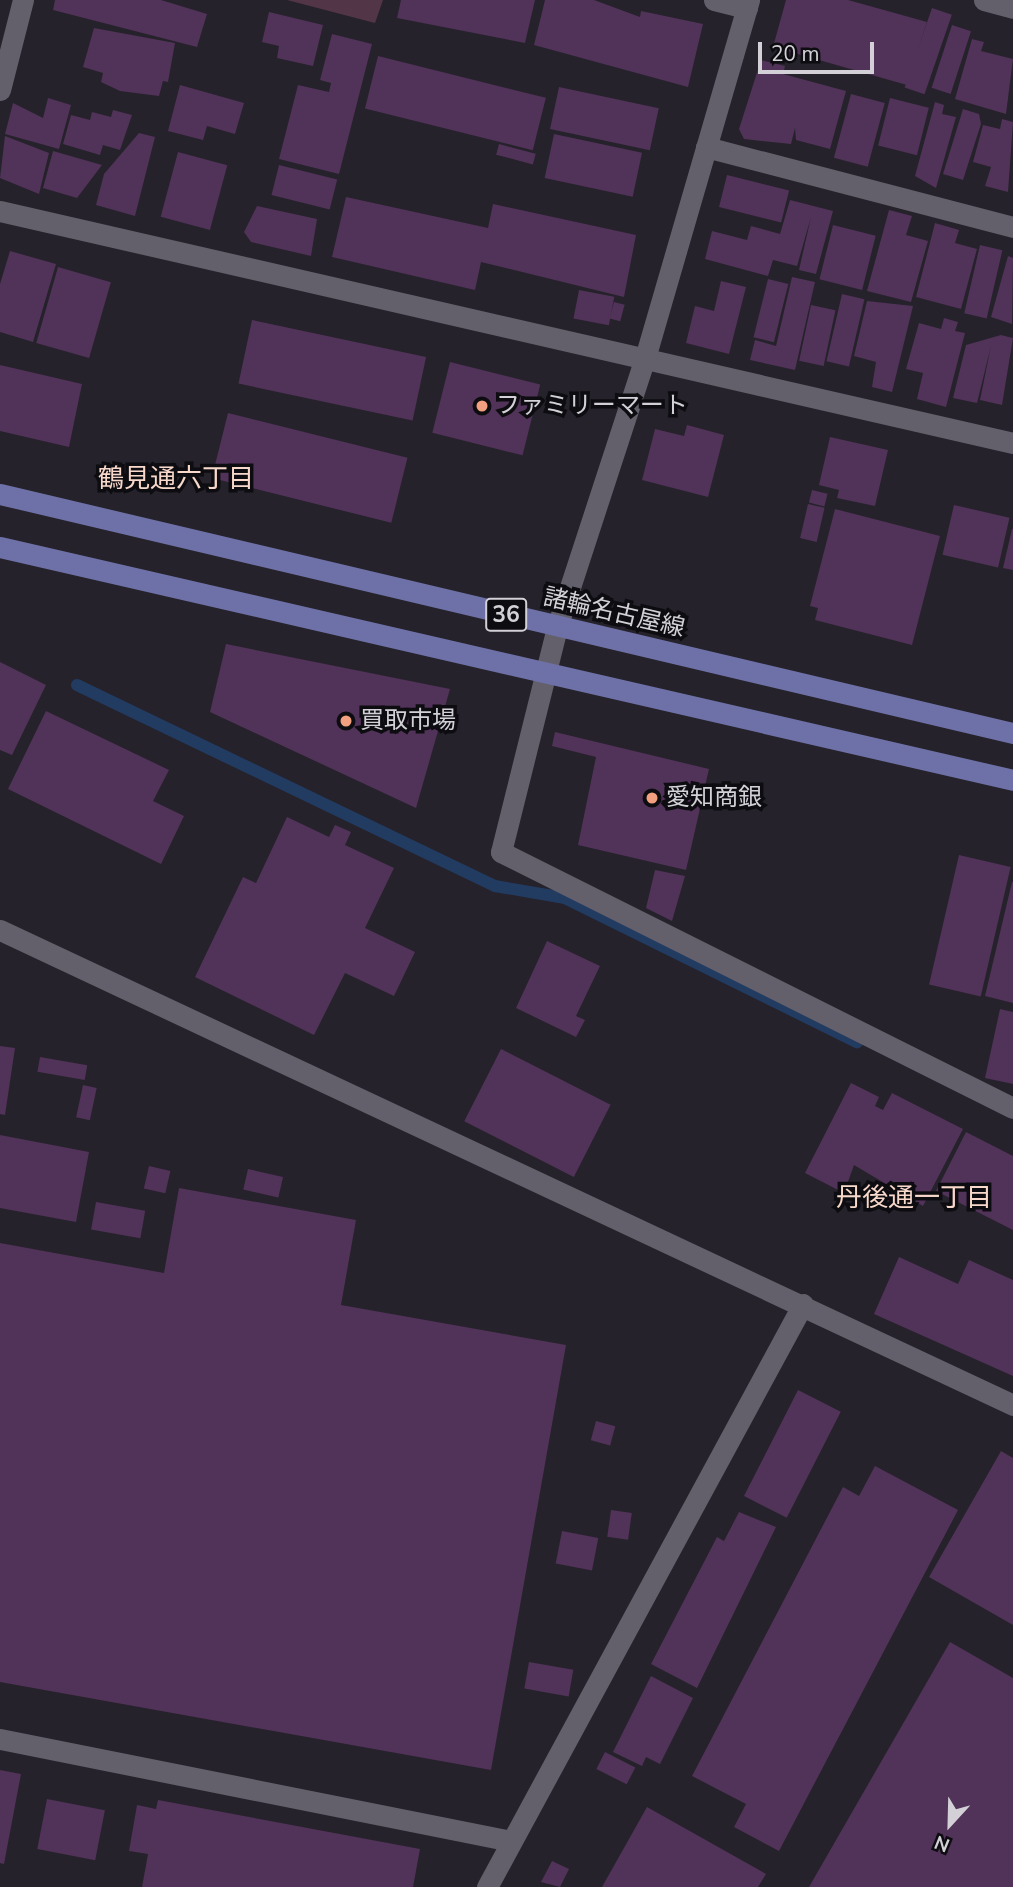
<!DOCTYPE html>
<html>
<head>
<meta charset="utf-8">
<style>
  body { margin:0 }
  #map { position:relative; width:1013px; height:1887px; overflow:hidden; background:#25222b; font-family:"Nunito Sans","Noto Sans JP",sans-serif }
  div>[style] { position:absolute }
  .green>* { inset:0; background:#523648 }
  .stream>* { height:12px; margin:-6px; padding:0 6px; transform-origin:6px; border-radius:6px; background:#223b61 }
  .building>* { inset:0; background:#513258; transform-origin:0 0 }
  .lane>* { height:21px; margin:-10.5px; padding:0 10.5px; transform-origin:10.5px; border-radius:10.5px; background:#63606b }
  .street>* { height:21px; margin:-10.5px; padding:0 10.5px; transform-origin:10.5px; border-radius:10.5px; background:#63606b }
  .primary>* { height:21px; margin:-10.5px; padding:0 10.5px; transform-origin:10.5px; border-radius:10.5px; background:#6e71a7 }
  .dots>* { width:19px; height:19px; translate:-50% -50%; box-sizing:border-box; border:4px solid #0d0c10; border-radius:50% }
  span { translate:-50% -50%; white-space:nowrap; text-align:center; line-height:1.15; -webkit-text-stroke:7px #0d0c10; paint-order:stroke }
  .shield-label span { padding:2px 5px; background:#0d0c10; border:2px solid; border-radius:5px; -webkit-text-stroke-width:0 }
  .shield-label { font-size:23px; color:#d3d1d7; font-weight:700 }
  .poi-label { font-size:24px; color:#d3d1d7 }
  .left { translate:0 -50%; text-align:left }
  .street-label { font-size:24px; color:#d3d1d7 }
  .neighbourhood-label { font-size:26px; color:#f8d8cb }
  .north { position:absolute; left:915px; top:1789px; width:70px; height:70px; -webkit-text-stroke:5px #0d0c10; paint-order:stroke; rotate:202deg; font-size:19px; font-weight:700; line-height:28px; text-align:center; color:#d3d1d7 }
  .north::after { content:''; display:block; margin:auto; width:24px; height:32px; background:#d3d1d7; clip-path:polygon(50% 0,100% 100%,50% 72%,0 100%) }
  .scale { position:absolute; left:758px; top:42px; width:116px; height:32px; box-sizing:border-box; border:4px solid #d3d1d7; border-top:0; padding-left:9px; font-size:21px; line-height:24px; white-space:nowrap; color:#d3d1d7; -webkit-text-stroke:5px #0d0c10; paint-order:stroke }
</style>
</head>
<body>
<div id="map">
  <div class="green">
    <i style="clip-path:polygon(287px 0,383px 0,375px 23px)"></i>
  </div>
  <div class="stream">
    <i style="left:77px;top:685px;width:464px;rotate:25.7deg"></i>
    <i style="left:495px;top:886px;width:71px;rotate:9.7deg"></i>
    <i style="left:565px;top:898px;width:326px;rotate:26.3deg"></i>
  </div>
  <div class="building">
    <i style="clip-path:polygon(55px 0,161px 0,207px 14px,197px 47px,53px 10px)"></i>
    <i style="clip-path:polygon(401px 0,535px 0,525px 43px,397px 18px)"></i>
    <i style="clip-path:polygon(545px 0,594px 0,640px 17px,641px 11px,703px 24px,688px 87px,534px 45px)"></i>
    <i style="clip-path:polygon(786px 0,848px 0,927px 22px,907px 85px,773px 47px)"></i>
    <i style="left:932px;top:8px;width:21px;height:84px;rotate:19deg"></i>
    <i style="clip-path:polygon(269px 12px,323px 25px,313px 66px,277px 58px,279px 46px,262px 42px)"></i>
    <i style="left:952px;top:25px;width:20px;height:66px;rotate:18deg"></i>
    <i style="clip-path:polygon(94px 28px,175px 43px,168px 82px,163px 81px,159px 96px,120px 91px,101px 82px,103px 73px,83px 67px)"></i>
    <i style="clip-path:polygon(332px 34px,372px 44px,339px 174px,279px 159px,298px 85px,329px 92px,331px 83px,320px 80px)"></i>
    <i style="clip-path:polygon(972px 39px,984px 42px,981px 51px,1013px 59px,1006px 114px,955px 99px)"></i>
    <i style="left:378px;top:56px;width:173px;height:54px;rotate:14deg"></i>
    <i style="clip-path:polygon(761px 60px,785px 66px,783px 74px,846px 91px,830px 149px,796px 140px,795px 128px,791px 144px,744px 139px,739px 129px)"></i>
    <i style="clip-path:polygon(180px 85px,244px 103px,235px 134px,207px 126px,203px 140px,168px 131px)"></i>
    <i style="left:559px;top:87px;width:102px;height:43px;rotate:12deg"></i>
    <i style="left:851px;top:94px;width:35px;height:66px;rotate:15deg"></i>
    <i style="clip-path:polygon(48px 98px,71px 105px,59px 149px,5px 134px,13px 103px,43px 118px)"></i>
    <i style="left:890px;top:98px;width:40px;height:49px;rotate:14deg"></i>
    <i style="clip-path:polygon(935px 102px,944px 105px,942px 114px,956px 117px,936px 188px,915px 176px)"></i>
    <i style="clip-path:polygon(963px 109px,979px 114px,981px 124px,963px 180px,943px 174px)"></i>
    <i style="clip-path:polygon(113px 110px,132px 115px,120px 150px,103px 145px,100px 155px,63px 144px,71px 115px,90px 120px,92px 112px,111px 117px)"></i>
    <i style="clip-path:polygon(1002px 119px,1013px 122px,1008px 192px,985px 186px,991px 167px,973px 162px,983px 125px,1000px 129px)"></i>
    <i style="clip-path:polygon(139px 133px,155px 137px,135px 216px,96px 205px,104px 174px)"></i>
    <i style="left:554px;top:134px;width:90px;height:45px;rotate:12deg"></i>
    <i style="clip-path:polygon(5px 136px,49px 153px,39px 194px,0 178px)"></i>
    <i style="left:499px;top:144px;width:38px;height:11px;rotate:15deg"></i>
    <i style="clip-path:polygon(53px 151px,102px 165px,77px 198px,43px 188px)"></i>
    <i style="left:178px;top:152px;width:51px;height:67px;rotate:15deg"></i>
    <i style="left:279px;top:165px;width:60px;height:31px;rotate:14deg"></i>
    <i style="left:727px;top:175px;width:64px;height:33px;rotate:14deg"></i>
    <i style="clip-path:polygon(346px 197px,488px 228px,493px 204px,636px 235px,624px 297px,481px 262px,475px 290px,332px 257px)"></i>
    <i style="clip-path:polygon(790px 200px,833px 211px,816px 274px,799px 270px,811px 217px,797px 266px,773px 260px,768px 276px,705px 259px,712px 231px,747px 240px,751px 226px,780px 234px)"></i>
    <i style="clip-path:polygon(257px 206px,317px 219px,311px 256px,251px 242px,244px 232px)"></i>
    <i style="clip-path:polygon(889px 210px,912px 216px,906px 235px,928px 241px,911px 302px,867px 291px)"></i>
    <i style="clip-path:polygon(935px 223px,959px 230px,955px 243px,977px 249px,961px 309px,916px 297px)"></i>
    <i style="left:833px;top:225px;width:44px;height:56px;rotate:14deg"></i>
    <i style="left:980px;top:245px;width:23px;height:70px;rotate:13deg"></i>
    <i style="clip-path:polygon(10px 251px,56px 264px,33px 342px,0 332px,0 284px)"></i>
    <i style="clip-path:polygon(1008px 256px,1013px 258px,1012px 324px,991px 317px)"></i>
    <i style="left:58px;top:267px;width:55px;height:79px;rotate:16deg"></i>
    <i style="clip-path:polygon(792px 277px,815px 282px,795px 370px,750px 360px,755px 340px,776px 346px)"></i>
    <i style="left:768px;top:279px;width:21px;height:60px;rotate:14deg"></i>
    <i style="clip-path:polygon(721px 281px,746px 287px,729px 354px,686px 343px,695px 306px,714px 311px)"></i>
    <i style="left:579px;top:290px;width:36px;height:29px;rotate:11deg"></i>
    <i style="left:842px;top:294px;width:23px;height:69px;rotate:13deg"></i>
    <i style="clip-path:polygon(867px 301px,913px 306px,892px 392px,872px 387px,876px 362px,854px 356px)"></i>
    <i style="left:614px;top:302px;width:11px;height:17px;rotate:15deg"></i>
    <i style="left:811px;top:305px;width:25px;height:57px;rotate:12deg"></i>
    <i style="clip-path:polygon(944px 318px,958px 322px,955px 331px,965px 333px,946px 407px,917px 399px,923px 373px,906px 369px,919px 323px,941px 329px)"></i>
    <i style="left:252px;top:320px;width:178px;height:65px;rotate:12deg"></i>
    <i style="clip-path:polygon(1001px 335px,1013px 338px,1002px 405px,980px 400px,991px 346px,977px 403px,953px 398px,966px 345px)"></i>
    <i style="left:450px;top:362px;width:93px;height:73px;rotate:14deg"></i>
    <i style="clip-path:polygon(0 365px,82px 384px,69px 447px,0 431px)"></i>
    <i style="left:228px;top:413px;width:185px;height:67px;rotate:14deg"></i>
    <i style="clip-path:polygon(687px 425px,724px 435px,708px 497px,642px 480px,655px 429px,684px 436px)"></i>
    <i style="clip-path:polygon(830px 437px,888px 450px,875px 506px,837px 498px,839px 490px,819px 485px)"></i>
    <i style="left:812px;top:490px;width:16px;height:13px;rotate:14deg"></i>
    <i style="left:808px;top:504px;width:17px;height:35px;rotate:13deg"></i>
    <i style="left:954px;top:505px;width:57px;height:51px;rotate:13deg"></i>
    <i style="clip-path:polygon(835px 509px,940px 536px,912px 645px,815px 620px,818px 608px,810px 606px)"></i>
    <i style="clip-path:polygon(1012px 529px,1013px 529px,1013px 570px,1003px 568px)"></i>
    <i style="clip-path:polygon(226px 644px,450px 689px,416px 808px,210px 712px)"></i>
    <i style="clip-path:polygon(0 662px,46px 685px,12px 755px,0 750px)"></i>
    <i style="clip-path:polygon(46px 711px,169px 770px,153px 801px,184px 816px,161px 864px,8px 789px)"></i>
    <i style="clip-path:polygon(555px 732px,709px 769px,686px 870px,578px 845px,596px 757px,552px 746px)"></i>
    <i style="clip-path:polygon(287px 817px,329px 837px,335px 825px,351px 832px,345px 845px,394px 868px,365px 928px,415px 952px,394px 996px,345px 973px,314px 1035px,195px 977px,243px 877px,256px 883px)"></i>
    <i style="left:959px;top:855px;width:53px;height:133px;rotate:13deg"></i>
    <i style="clip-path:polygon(655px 870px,685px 876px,672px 921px,646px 908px)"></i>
    <i style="clip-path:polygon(1012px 882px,1013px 882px,1013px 1003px,985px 996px)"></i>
    <i style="clip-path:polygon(547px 941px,600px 966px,576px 1016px,585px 1020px,576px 1037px,516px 1008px)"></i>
    <i style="clip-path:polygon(1000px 1009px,1013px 1012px,1013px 1084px,985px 1078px)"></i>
    <i style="clip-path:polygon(0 1046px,15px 1048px,5px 1115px,0 1114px)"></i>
    <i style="left:501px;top:1049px;width:123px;height:81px;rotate:27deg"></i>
    <i style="left:40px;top:1057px;width:48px;height:15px;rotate:10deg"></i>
    <i style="clip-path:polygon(851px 1083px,879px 1097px,875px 1106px,883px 1110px,892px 1093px,963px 1129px,923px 1206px,854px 1165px,844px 1193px,805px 1173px)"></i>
    <i style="left:83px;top:1085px;width:14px;height:33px;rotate:12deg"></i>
    <i style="clip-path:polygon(966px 1132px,1013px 1156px,1013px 1230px,936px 1191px)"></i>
    <i style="clip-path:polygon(0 1135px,89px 1152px,76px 1222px,0 1208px)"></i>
    <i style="left:149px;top:1166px;width:22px;height:23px;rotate:13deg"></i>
    <i style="left:248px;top:1169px;width:36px;height:21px;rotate:13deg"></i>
    <i style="clip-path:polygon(179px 1188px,356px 1220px,341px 1305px,566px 1345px,491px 1770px,0 1682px,0 1243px,164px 1273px)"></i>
    <i style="left:96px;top:1202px;width:50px;height:28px;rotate:10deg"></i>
    <i style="clip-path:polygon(899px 1257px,958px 1284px,969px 1260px,1013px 1280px,1013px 1376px,874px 1314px)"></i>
    <i style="left:798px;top:1390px;width:48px;height:119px;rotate:27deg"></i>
    <i style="left:596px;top:1421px;width:20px;height:20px;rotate:15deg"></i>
    <i style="clip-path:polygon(1001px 1451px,1013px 1458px,1013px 1625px,929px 1577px)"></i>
    <i style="clip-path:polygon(875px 1466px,958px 1510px,779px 1851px,734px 1827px,746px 1804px,692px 1776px,843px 1487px,859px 1496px)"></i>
    <i style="left:611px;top:1510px;width:21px;height:27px;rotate:8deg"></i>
    <i style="clip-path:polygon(739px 1512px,776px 1527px,697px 1688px,651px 1664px,717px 1537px,724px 1541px)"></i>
    <i style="left:562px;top:1531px;width:37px;height:33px;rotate:11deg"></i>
    <i style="clip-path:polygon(950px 1642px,1013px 1678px,1013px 1887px,809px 1887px)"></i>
    <i style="left:529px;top:1662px;width:45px;height:27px;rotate:10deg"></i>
    <i style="clip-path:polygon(651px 1676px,693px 1698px,660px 1764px,646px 1757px,642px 1766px,613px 1752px)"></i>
    <i style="left:605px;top:1752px;width:34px;height:19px;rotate:27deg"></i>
    <i style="clip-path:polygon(0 1770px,21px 1774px,4px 1864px,0 1863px)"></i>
    <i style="left:47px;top:1799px;width:59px;height:51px;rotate:11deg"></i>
    <i style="clip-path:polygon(158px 1800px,420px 1849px,413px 1887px,142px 1887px,148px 1854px,129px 1851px,137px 1805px,156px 1809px)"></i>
    <i style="clip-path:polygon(647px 1807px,766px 1874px,758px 1887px,602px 1887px)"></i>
    <i style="clip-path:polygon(552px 1861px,569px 1869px,560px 1887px,541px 1882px)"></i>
  </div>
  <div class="lane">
    <i style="left:984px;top:0;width:30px;rotate:15deg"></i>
    <i style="left:706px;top:147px;width:317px;rotate:14.6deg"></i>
    <i style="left:501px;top:852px;width:572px;rotate:26.57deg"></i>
    <i style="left:0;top:1739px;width:521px;rotate:11.29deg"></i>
    <i style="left:487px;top:1887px;width:663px;rotate:-61.54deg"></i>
  </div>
  <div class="street">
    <i style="left:714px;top:0;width:34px;rotate:14deg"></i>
    <i style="left:0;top:90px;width:93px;rotate:-75.7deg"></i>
    <i style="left:0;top:211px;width:1039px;rotate:12.9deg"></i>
    <i style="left:501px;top:852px;width:232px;rotate:-76deg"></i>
    <i style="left:557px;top:627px;width:283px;rotate:-71.9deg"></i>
    <i style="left:645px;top:358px;width:373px;rotate:-73.8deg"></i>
    <i style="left:0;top:930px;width:1119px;rotate:25.12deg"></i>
  </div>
  <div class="primary">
    <i style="left:0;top:494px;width:1041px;rotate:13.28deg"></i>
    <i style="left:0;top:547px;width:1039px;rotate:12.95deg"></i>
  </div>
  <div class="dots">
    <i style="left:482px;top:406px;background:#f2a080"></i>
    <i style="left:346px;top:721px;background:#f2a080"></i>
    <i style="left:652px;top:798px;background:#f2a080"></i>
  </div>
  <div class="shield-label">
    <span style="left:506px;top:615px">36</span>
  </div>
  <div class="poi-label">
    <span class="left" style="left:496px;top:406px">ファミリーマート</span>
    <span class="left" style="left:360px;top:721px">買取市場</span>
    <span class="left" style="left:666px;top:798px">愛知商銀</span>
  </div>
  <div class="street-label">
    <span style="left:614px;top:613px;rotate:13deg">諸輪名古屋線</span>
  </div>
  <div class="neighbourhood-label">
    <span style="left:176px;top:479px">鶴見通六丁目</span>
    <span style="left:914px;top:1198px">丹後通一丁目</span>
  </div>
  <div class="north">N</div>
  <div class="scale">20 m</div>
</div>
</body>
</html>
